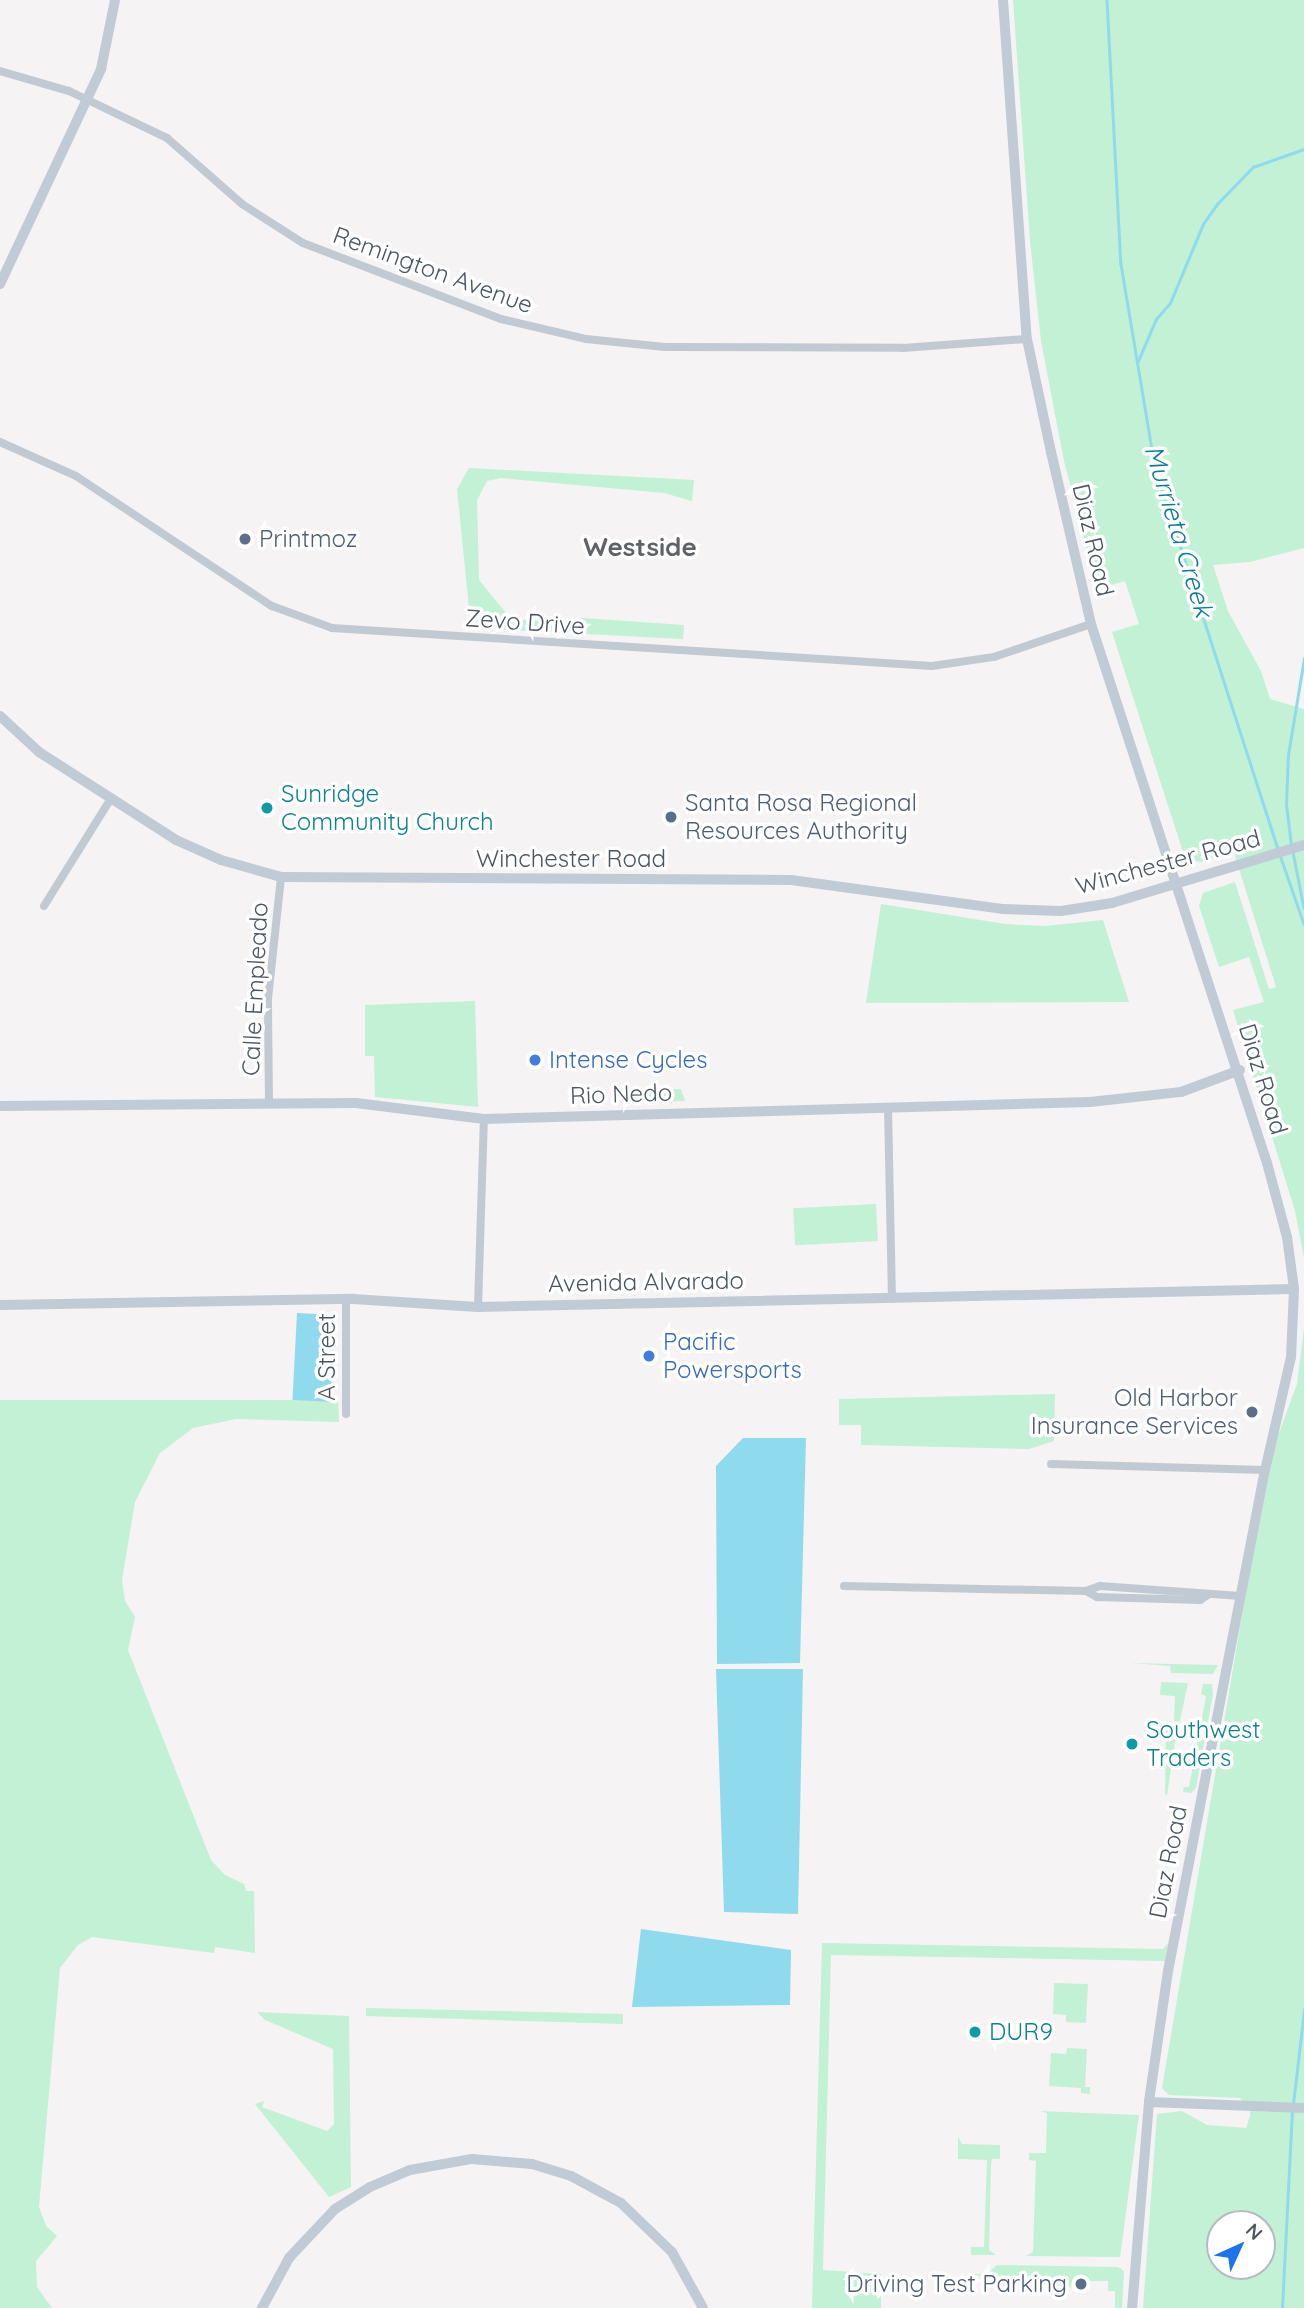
<!DOCTYPE html>
<html>
<head>
<meta charset="utf-8">
<style>
  body { margin:0 }
  #map { position:relative; width:1304px; height:2308px; overflow:hidden; background:#f5f3f3; font-family:Quicksand,sans-serif }
  div>[style] { position:absolute }
  .green>* { inset:0; background:#c3f1d5; transform-origin:0 0 }
  .water>* { inset:0; background:#90daee; transform-origin:0 0 }
  .stream>* { height:2.5px; margin:-1.25px; padding:0 1.25px; transform-origin:1.25px; border-radius:1.25px; background:#90daee }
  .street>* { height:8px; margin:-4px; padding:0 4px; transform-origin:4px; border-radius:4px; background:#c1cad2 }
  .secondary>* { height:10px; margin:-5px; padding:0 5px; transform-origin:5px; border-radius:5px; background:#c1cbd6 }
  .dots>* { width:19px; height:19px; translate:-50% -50%; box-sizing:border-box; border:4px solid #fff; border-radius:50% }
  span { translate:-50% -50%; white-space:nowrap; text-align:center; line-height:1.15; -webkit-text-stroke:7px #fff; paint-order:stroke }
  .street-label { font-size:24px; color:#4a5661 }
  .service-label { font-size:24px; color:#4e5e75 }
  .left { translate:0 -50%; text-align:left }
  .right { translate:-100% -50%; text-align:right }
  .culture-label { font-size:24px; color:#0d838f }
  .shop-label { font-size:24px; color:#366cbe }
  .water-label { font-size:26px; color:#0c7c9b; font-style:italic }
  .neighbourhood-label { font-size:26px; color:#5f6368; font-weight:700 }
  .north { position:absolute; left:1206px; top:2210px; width:70px; height:70px; box-sizing:border-box; background:#fff; border:2px solid #b7bbc0; border-radius:50%; rotate:45deg; font-size:19px; font-weight:700; line-height:28px; text-align:center; color:#4a5661 }
  .north::after { content:''; display:block; margin:auto; width:24px; height:32px; background:#1a73e8; clip-path:polygon(50% 0,100% 100%,50% 72%,0 100%) }
</style>
</head>
<body>
<div id="map">
  <div class="green">
    <i style="clip-path:polygon(1013px 0,1304px 0,1304px 548px,1250px 562px,1213px 565px,1228px 611px,1261px 671px,1270px 699px,1304px 709px,1304px 1258px,1295px 1211px,1233px 1010px,1264px 1002px,1249px 957px,1219px 967px,1199px 906px,1203px 893px,1235px 882px,1269px 989px,1276px 987px,1230px 840px,1222px 842px,1226px 854px,1201px 862px,1189px 860px,1183px 852px,1112px 632px,1139px 624px,1125px 581px,1097px 589px,1064px 461px,1041px 341px,1030px 241px)"></i>
    <i style="clip-path:polygon(469px 468px,694px 480px,692px 501px,664px 493px,501px 478px,487px 481px,477px 500px,479px 580px,511px 619px,553px 622px,582px 618px,684px 625px,683px 639px,471px 628px,457px 489px)"></i>
    <i style="clip-path:polygon(881px 904px,1005px 924px,1045px 926px,1103px 920px,1129px 1002px,866px 1003px)"></i>
    <i style="clip-path:polygon(475px 1001px,478px 1107px,375px 1097px,374px 1056px,365px 1056px,365px 1005px)"></i>
    <i style="clip-path:polygon(681px 1089px,685px 1101px,646px 1102px,644px 1098px,649px 1090px)"></i>
    <i style="left:876px;top:1204px;width:37px;height:83px;rotate:87deg"></i>
    <i style="clip-path:polygon(evenodd,1304px 1328px,1304px 2308px,1143px 2308px,1157px 2114px,1182px 2111px,1207px 2125px,1246px 2128px,1250px 2116px,1250px 2109px,1240px 2098px,1169px 2095px,1162px 2088px,1246px 1592px,1276px 1441px,1297px 1384px,1304px 1328px,1220px 2224px,1262px 2224px,1262px 2266px,1220px 2266px,1220px 2224px)"></i>
    <i style="clip-path:polygon(1055px 1394px,1054px 1441px,1029px 1449px,861px 1445px,861px 1425px,839px 1425px,839px 1399px)"></i>
    <i style="clip-path:polygon(0 1400px,338px 1400px,339px 1422px,236px 1419px,193px 1428px,160px 1453px,135px 1502px,122px 1580px,125px 1601px,135px 1617px,128px 1650px,211px 1860px,225px 1875px,244px 1884px,246px 1891px,254px 1891px,255px 1953px,215px 1947px,214px 1953px,92px 1937px,78px 1945px,60px 1968px,39px 2207px,46px 2226px,57px 2236px,36px 2261px,37px 2287px,52px 2308px,0 2308px)"></i>
    <i style="clip-path:polygon(1130px 1663px,1171px 1664px,1218px 1665px,1213px 1674px,1171px 1673px,1170px 1666px)"></i>
    <i style="clip-path:polygon(1161px 1682px,1188px 1683px,1179px 1725px,1174px 1724px,1175px 1696px,1160px 1695px)"></i>
    <i style="clip-path:polygon(1203px 1684px,1212px 1684px,1213px 1694px,1196px 1788px,1191px 1793px,1183px 1792px,1184px 1787px,1189px 1787px,1206px 1696px,1201px 1694px)"></i>
    <i style="clip-path:polygon(1166px 1730px,1176px 1735px,1167px 1795px,1165px 1794px)"></i>
    <i style="clip-path:polygon(822px 1943px,1163px 1949px,1168px 1943px,1165px 1961px,831px 1955px,823px 2270px,881px 2274px,881px 2308px,812px 2308px)"></i>
    <i style="clip-path:polygon(1054px 1983px,1088px 1984px,1086px 2023px,1066px 2022px,1066px 2015px,1053px 2014px)"></i>
    <i style="clip-path:polygon(366px 2008px,623px 2014px,623px 2024px,366px 2016px)"></i>
    <i style="clip-path:polygon(257px 2012px,349px 2016px,351px 2187px,329px 2197px,255px 2104px,264px 2101px,262px 2107px,327px 2131px,334px 2124px,333px 2049px,265px 2020px)"></i>
    <i style="clip-path:polygon(1067px 2048px,1087px 2049px,1085px 2087px,1090px 2087px,1090px 2094px,1081px 2093px,1081px 2088px,1049px 2086px,1051px 2053px,1066px 2054px)"></i>
    <i style="clip-path:polygon(1040px 2111px,1139px 2115px,1120px 2257px,1026px 2256px,1033px 2252px,1036px 2161px,1029px 2160px,1029px 2153px,1046px 2153px,1047px 2113px)"></i>
    <i style="clip-path:polygon(958px 2137px,962px 2144px,1000px 2145px,1000px 2159px,992px 2159px,991px 2166px,989px 2250px,996px 2255px,971px 2255px,971px 2247px,984px 2247px,987px 2160px,958px 2159px)"></i>
    <i style="clip-path:polygon(997px 2265px,1118px 2267px,1124px 2271px,1122px 2308px,1115px 2308px,1115px 2291px,1108px 2291px,1108px 2281px,1072px 2281px,1071px 2288px,1066px 2283px,1028px 2282px,1025px 2287px,1018px 2277px,1012px 2283px,1014px 2291px,1010px 2291px,1010px 2277px,970px 2275px,988px 2273px)"></i>
  </div>
  <div class="water">
    <i style="left:297px;top:1313px;width:38px;height:87px;rotate:3deg"></i>
    <i style="clip-path:polygon(743px 1438px,806px 1438px,800px 1663px,717px 1664px,716px 1466px)"></i>
    <i style="clip-path:polygon(716px 1669px,803px 1669px,798px 1914px,724px 1912px)"></i>
    <i style="clip-path:polygon(641px 1929px,791px 1950px,790px 2005px,632px 2007px)"></i>
  </div>
  <div class="stream">
    <i style="left:1107px;top:0;width:264px;rotate:87deg"></i>
    <i style="left:1121px;top:264px;width:207px;rotate:80.5deg"></i>
    <i style="left:1155px;top:468px;width:400px;rotate:72.1deg"></i>
    <i style="left:1138px;top:361px;width:46px;rotate:-66.8deg"></i>
    <i style="left:1156px;top:319px;width:21px;rotate:-49deg"></i>
    <i style="left:1170px;top:303px;width:86px;rotate:-67.3deg"></i>
    <i style="left:1203px;top:224px;width:24px;rotate:-55deg"></i>
    <i style="left:1217px;top:204px;width:52px;rotate:-45.8deg"></i>
    <i style="left:1253px;top:167px;width:54px;rotate:-19.4deg"></i>
    <i style="left:1291px;top:845px;width:41px;rotate:-97deg"></i>
    <i style="left:1286px;top:804px;width:49px;rotate:-87.7deg"></i>
    <i style="left:1288px;top:755px;width:98px;rotate:-80.6deg"></i>
    <i style="left:1293px;top:852px;width:57px;rotate:78.9deg"></i>
    <i style="left:1280px;top:855px;width:73px;rotate:70.8deg"></i>
    <i style="left:1293px;top:2104px;width:95px;rotate:-83.3deg"></i>
    <i style="left:1282px;top:2308px;width:198px;rotate:-87.1deg"></i>
  </div>
  <div class="street">
    <i style="left:0;top:71px;width:72px;rotate:16.2deg"></i>
    <i style="left:69px;top:91px;width:109px;rotate:25.6deg"></i>
    <i style="left:167px;top:138px;width:100px;rotate:41.3deg"></i>
    <i style="left:242px;top:204px;width:72px;rotate:32.6deg"></i>
    <i style="left:303px;top:243px;width:212px;rotate:21deg"></i>
    <i style="left:501px;top:319px;width:87px;rotate:13.2deg"></i>
    <i style="left:586px;top:339px;width:79px;rotate:5.8deg"></i>
    <i style="left:665px;top:347px;width:238px;rotate:0.2deg"></i>
    <i style="left:903px;top:348px;width:124px;rotate:-4.2deg"></i>
    <i style="left:0;top:442px;width:83px;rotate:24.1deg"></i>
    <i style="left:76px;top:476px;width:235px;rotate:33.6deg"></i>
    <i style="left:272px;top:606px;width:64px;rotate:20.1deg"></i>
    <i style="left:332px;top:628px;width:601px;rotate:3.62deg"></i>
    <i style="left:932px;top:666px;width:63px;rotate:-8.3deg"></i>
    <i style="left:994px;top:657px;width:102px;rotate:-18.8deg"></i>
    <i style="left:44px;top:906px;width:125px;rotate:-58.1deg"></i>
    <i style="left:269px;top:1103px;width:104px;rotate:-90.6deg"></i>
    <i style="left:268px;top:999px;width:123px;rotate:-83.9deg"></i>
    <i style="left:888px;top:1108px;width:191px;rotate:88.8deg"></i>
    <i style="left:478px;top:1307px;width:188px;rotate:-88.2deg"></i>
    <i style="left:346px;top:1414px;width:115px;rotate:-90deg"></i>
    <i style="left:1051px;top:1464px;width:214px;rotate:1.6deg"></i>
    <i style="left:844px;top:1586px;width:242px;rotate:1.2deg"></i>
    <i style="left:1086px;top:1591px;width:15px;rotate:-20deg"></i>
    <i style="left:1100px;top:1586px;width:141px;rotate:4.1deg"></i>
    <i style="left:1086px;top:1591px;width:13px;rotate:29deg"></i>
    <i style="left:1097px;top:1597px;width:103px;rotate:1.7deg"></i>
    <i style="left:1200px;top:1600px;width:9px;rotate:-32deg"></i>
  </div>
  <div class="secondary">
    <i style="left:1003px;top:0;width:340px;rotate:86deg"></i>
    <i style="left:1027px;top:339px;width:116px;rotate:78deg"></i>
    <i style="left:1051px;top:452px;width:177px;rotate:76.9deg"></i>
    <i style="left:1091px;top:624px;width:567px;rotate:71.92deg"></i>
    <i style="left:1267px;top:1163px;width:77px;rotate:74.9deg"></i>
    <i style="left:1287px;top:1237px;width:52px;rotate:82.3deg"></i>
    <i style="left:1294px;top:1289px;width:68px;rotate:92.5deg"></i>
    <i style="left:1291px;top:1357px;width:121px;rotate:102.9deg"></i>
    <i style="left:1264px;top:1475px;width:505px;rotate:100.95deg"></i>
    <i style="left:1168px;top:1971px;width:132px;rotate:98.3deg"></i>
    <i style="left:1149px;top:2102px;width:207px;rotate:94.7deg"></i>
    <i style="left:0;top:284px;width:238px;rotate:-64.8deg"></i>
    <i style="left:101px;top:69px;width:70px;rotate:-78.5deg"></i>
    <i style="left:0;top:716px;width:53px;rotate:42.7deg"></i>
    <i style="left:39px;top:752px;width:163px;rotate:32.7deg"></i>
    <i style="left:176px;top:840px;width:49px;rotate:24deg"></i>
    <i style="left:221px;top:860px;width:62px;rotate:15.8deg"></i>
    <i style="left:281px;top:877px;width:510px;rotate:0.34deg"></i>
    <i style="left:791px;top:880px;width:213px;rotate:7.8deg"></i>
    <i style="left:1002px;top:909px;width:59px;rotate:1.9deg"></i>
    <i style="left:1061px;top:911px;width:52px;rotate:-8.9deg"></i>
    <i style="left:1112px;top:903px;width:201px;rotate:-16.8deg"></i>
    <i style="left:0;top:1106px;width:356px;rotate:-0.5deg"></i>
    <i style="left:356px;top:1103px;width:129px;rotate:7.1deg"></i>
    <i style="left:484px;top:1119px;width:606px;rotate:-1.61deg"></i>
    <i style="left:1090px;top:1102px;width:92px;rotate:-6.3deg"></i>
    <i style="left:1181px;top:1092px;width:63px;rotate:-20.4deg"></i>
    <i style="left:0;top:1305px;width:353px;rotate:-1deg"></i>
    <i style="left:353px;top:1299px;width:125px;rotate:3.7deg"></i>
    <i style="left:478px;top:1307px;width:816px;rotate:-1.26deg"></i>
    <i style="left:1149px;top:2102px;width:155px;rotate:2.2deg"></i>
    <i style="left:262px;top:2308px;width:57px;rotate:-61.6deg"></i>
    <i style="left:289px;top:2258px;width:67px;rotate:-46.8deg"></i>
    <i style="left:335px;top:2209px;width:41px;rotate:-32.2deg"></i>
    <i style="left:370px;top:2187px;width:43px;rotate:-23deg"></i>
    <i style="left:410px;top:2170px;width:63px;rotate:-10.1deg"></i>
    <i style="left:472px;top:2159px;width:60px;rotate:4.8deg"></i>
    <i style="left:532px;top:2164px;width:41px;rotate:17.1deg"></i>
    <i style="left:571px;top:2176px;width:57px;rotate:28.4deg"></i>
    <i style="left:621px;top:2203px;width:71px;rotate:43.9deg"></i>
    <i style="left:672px;top:2252px;width:64px;rotate:61deg"></i>
  </div>
  <div class="dots">
    <i style="left:245px;top:539px;background:#5c6f8a"></i>
    <i style="left:267px;top:808px;background:#0f9aa8"></i>
    <i style="left:671px;top:817px;background:#5c6f8a"></i>
    <i style="left:535px;top:1060px;background:#3f7fe0"></i>
    <i style="left:649px;top:1356px;background:#3f7fe0"></i>
    <i style="left:1252px;top:1412px;background:#5c6f8a"></i>
    <i style="left:1132px;top:1744px;background:#0f9aa8"></i>
    <i style="left:975px;top:2032px;background:#0f9aa8"></i>
    <i style="left:1081px;top:2284px;background:#5c6f8a"></i>
  </div>
  <div class="street-label">
    <span style="left:433px;top:270px;rotate:20deg">Remington Avenue</span>
    <span style="left:1093px;top:540px;rotate:77deg">Diaz Road</span>
    <span style="left:525px;top:622px;rotate:4deg">Zevo Drive</span>
    <span style="left:571px;top:859px">Winchester Road</span>
    <span style="left:1168px;top:862px;rotate:-15deg">Winchester Road</span>
    <span style="left:255px;top:989px;rotate:-87deg">Calle Empleado</span>
    <span style="left:1263px;top:1079px;rotate:73deg">Diaz Road</span>
    <span style="left:621px;top:1094px;rotate:-2deg">Rio Nedo</span>
    <span style="left:646px;top:1282px;rotate:-1deg">Avenida Alvarado</span>
    <span style="left:327px;top:1357px;rotate:-90deg">A Street</span>
    <span style="left:1168px;top:1862px;rotate:-79deg">Diaz Road</span>
  </div>
  <div class="service-label">
    <span class="left" style="left:259px;top:539px">Printmoz</span>
    <span class="left" style="left:685px;top:817px">Santa Rosa Regional<br>Resources Authority</span>
    <span class="right" style="left:1238px;top:1412px">Old Harbor<br>Insurance Services</span>
    <span class="right" style="left:1067px;top:2284px">Driving Test Parking</span>
  </div>
  <div class="culture-label">
    <span class="left" style="left:281px;top:808px">Sunridge<br>Community Church</span>
    <span class="left" style="left:1146px;top:1744px">Southwest<br>Traders</span>
    <span class="left" style="left:989px;top:2032px">DUR9</span>
  </div>
  <div class="shop-label">
    <span class="left" style="left:549px;top:1060px">Intense Cycles</span>
    <span class="left" style="left:663px;top:1356px">Pacific<br>Powersports</span>
  </div>
  <div class="water-label">
    <span style="left:1179px;top:531px;rotate:73deg">Murrieta Creek</span>
  </div>
  <div class="neighbourhood-label">
    <span style="left:640px;top:547px">Westside</span>
  </div>
  <div class="north">N</div>
</div>
</body>
</html>
